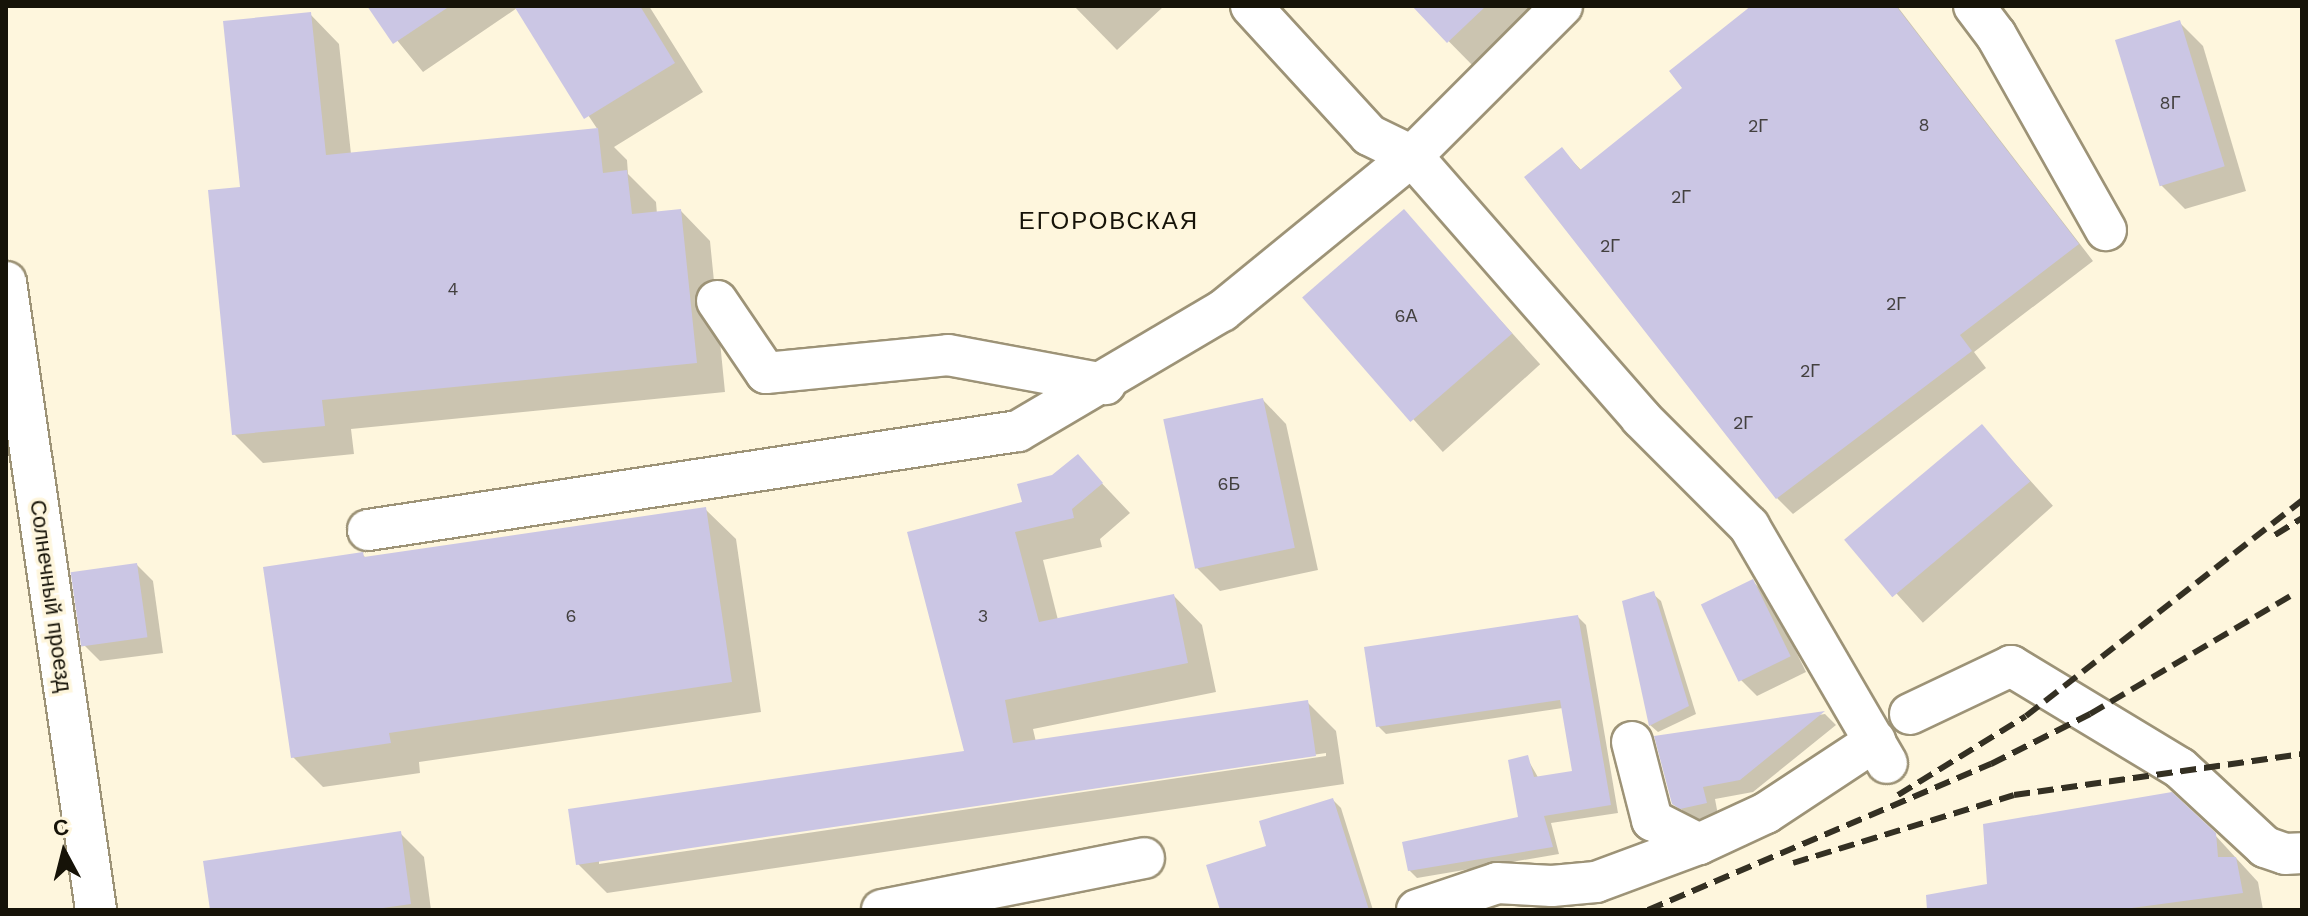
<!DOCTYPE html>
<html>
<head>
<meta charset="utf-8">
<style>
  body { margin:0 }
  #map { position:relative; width:2308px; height:916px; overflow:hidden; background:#fef6dd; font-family:"Work Sans",sans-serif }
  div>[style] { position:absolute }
  .shadow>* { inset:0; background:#0003; transform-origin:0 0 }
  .building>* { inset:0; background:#cbc6e4; transform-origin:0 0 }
  .roads { filter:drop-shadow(2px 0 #9d9377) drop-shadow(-2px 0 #9d9377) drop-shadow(0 2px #9d9377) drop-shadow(0 -2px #9d9377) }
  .minor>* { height:40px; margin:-20px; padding:0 20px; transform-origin:20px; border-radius:20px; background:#fff }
  .rail>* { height:6px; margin-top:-3px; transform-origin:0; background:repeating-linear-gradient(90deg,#343023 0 16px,transparent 0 24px) }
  span { translate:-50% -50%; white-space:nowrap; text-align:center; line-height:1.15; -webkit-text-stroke:7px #fef6dd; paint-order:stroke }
  .number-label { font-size:18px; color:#43403f }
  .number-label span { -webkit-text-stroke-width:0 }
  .street-label { font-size:22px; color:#161308 }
  .neighbourhood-label { font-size:24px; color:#161308; letter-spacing:2px }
  .frame { position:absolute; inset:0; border:8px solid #161308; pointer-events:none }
  .north { position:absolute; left:24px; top:812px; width:80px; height:80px; -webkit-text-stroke:6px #fef6dd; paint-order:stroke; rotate:353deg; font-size:22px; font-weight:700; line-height:32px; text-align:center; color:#161308 }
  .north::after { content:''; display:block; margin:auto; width:28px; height:36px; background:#161308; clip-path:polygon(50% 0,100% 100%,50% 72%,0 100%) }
</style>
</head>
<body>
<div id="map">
  <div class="shadow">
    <i style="clip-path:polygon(369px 6px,649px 6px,703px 92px,614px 147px,627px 160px,628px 174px,656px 202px,657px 214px,681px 211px,710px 241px,725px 392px,351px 429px,354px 454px,263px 463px,234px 434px,242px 189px,310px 14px,339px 44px,351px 154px,598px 130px,517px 8px,423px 72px)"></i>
    <i style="clip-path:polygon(1074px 6px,1164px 6px,1117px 50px)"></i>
    <i style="clip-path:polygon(1414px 6px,1537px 6px,1479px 72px)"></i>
    <i style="clip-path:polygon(1746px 6px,1897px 6px,2093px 261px,1974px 352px,1986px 368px,1793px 514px,1777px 498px,1562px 150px,1582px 171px,1685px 88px,1749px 10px)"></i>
    <i style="clip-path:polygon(2179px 22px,2203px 46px,2246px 191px,2185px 209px,2161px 185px)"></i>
    <i style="left:1403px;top:212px;width:205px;height:131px;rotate:48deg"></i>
    <i style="clip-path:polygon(1263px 400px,1286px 424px,1318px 570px,1220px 591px,1196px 567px)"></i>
    <i style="left:1982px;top:427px;width:106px;height:175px;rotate:48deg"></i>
    <i style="clip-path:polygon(evenodd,1077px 457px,1130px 513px,1100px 539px,1102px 547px,1043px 560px,1058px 620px,1174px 596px,1202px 625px,1216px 692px,1033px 729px,1036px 742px,1307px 702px,1336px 731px,1344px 784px,607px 893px,578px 864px,966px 752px,909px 534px,1024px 504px,1077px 457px,1326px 753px,1326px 756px,599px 864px,599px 859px,1326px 753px)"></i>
    <i style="clip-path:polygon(705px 509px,736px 539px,761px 712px,419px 762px,420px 773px,323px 787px,293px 757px,362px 554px,367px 559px)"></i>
    <i style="clip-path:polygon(137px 565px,153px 581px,163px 653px,100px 661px,83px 644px)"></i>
    <i style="clip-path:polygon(1752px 581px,1769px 597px,1806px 672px,1757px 696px,1741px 680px)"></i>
    <i style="clip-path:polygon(1653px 594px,1661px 601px,1696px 714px,1658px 732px,1650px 725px)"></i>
    <i style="clip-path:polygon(1578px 617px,1586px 625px,1618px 813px,1551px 823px,1559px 854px,1417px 878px,1409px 870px,1520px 819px,1527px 758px,1539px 779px,1575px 772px,1563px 708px,1386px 734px,1378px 726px)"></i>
    <i style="clip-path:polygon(1825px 714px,1836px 725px,1753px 792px,1715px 799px,1718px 815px,1694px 820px,1674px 803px,1657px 738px)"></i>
    <i style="clip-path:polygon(1333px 800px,1341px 808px,1373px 910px,1222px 910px,1269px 847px)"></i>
    <i style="clip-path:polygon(400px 833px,424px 857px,431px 910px,212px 910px)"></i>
    <i style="clip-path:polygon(2215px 835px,2258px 882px,2263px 910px,1942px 910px,1990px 886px)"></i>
  </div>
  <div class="building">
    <i style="clip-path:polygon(367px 6px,450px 6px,393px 44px)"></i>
    <i style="clip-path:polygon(514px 6px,640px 6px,675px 63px,584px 119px)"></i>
    <i style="clip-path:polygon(1412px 6px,1486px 6px,1447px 43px)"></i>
    <i style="clip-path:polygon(1751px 6px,1896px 6px,2079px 244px,1960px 335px,1972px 351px,1776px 499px,1524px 177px,1562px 147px,1580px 170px,1682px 88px,1669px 71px)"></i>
    <i style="clip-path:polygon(311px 12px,326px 155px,598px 128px,603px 173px,627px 170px,632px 214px,681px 209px,697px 363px,322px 400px,325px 426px,232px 435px,208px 190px,240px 187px,223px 21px)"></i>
    <i style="left:2180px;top:20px;width:153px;height:68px;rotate:73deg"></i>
    <i style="left:1404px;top:209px;width:165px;height:135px;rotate:49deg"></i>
    <i style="left:1263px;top:398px;width:153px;height:102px;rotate:78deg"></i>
    <i style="left:1982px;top:424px;width:75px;height:180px;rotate:50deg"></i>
    <i style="clip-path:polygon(1078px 454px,1103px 483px,1072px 509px,1074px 518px,1015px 532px,1039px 622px,1174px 594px,1188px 663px,1005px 700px,1013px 743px,1308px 700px,1316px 756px,576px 865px,568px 809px,964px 751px,907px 532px,1022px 502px,1017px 484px,1052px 475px)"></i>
    <i style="clip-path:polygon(706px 507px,732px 682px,389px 733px,391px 743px,291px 758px,263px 567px,363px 552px,364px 557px)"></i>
    <i style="left:137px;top:563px;width:75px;height:67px;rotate:82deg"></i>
    <i style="left:1753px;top:579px;width:86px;height:58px;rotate:64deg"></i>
    <i style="clip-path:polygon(1654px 591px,1689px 706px,1649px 726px,1622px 601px)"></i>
    <i style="clip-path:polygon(1578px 615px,1611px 805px,1544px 816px,1553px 847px,1408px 871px,1402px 842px,1518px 817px,1508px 760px,1528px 755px,1534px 777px,1572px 771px,1560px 700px,1376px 727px,1364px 647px)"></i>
    <i style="clip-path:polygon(1825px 711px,1740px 780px,1703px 787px,1707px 803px,1680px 809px,1672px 804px,1654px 736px)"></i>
    <i style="clip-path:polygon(2172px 792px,2216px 833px,2218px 857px,2236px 857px,2243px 893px,2117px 910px,1927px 910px,1926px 895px,1987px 884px,1983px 824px)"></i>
    <i style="clip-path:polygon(1333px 798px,1369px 910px,1220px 910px,1206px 865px,1266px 846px,1259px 821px)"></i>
    <i style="clip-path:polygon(401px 831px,411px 904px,369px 910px,210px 910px,203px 861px)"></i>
  </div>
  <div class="roads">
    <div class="minor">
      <i style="left:1251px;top:6px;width:175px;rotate:47.5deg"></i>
      <i style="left:1369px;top:135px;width:48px;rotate:26deg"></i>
      <i style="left:1412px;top:156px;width:348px;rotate:48.8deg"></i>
      <i style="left:1641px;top:418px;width:153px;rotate:45deg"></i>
      <i style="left:1749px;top:526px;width:274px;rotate:59.8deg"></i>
      <i style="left:1974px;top:6px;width:36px;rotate:53deg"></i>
      <i style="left:1996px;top:35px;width:224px;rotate:60.6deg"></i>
      <i style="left:6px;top:282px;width:634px;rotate:81.84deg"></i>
      <i style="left:717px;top:301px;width:87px;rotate:55.8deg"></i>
      <i style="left:766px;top:373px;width:183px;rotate:-5.6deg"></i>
      <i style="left:948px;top:355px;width:160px;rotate:10.5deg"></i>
      <i style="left:368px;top:530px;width:657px;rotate:-8.66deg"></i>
      <i style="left:1018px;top:431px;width:237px;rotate:-30.5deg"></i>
      <i style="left:1222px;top:311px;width:245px;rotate:-39.2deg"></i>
      <i style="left:1412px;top:156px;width:212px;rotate:-45deg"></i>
      <i style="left:1910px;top:714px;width:112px;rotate:-25.4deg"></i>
      <i style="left:2011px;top:666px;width:197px;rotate:31.1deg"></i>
      <i style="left:2180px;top:768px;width:116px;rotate:42.9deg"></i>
      <i style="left:2265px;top:847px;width:21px;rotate:19deg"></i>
      <i style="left:2285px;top:854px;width:17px;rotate:-3deg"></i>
      <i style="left:1632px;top:742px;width:81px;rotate:75.6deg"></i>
      <i style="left:1652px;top:820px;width:53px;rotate:27.1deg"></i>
      <i style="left:882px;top:910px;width:267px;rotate:-11.2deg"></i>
      <i style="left:1417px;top:910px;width:84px;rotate:-18.6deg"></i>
      <i style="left:1497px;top:883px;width:55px;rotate:3.1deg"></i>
      <i style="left:1552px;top:886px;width:44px;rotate:-5.2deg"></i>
      <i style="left:1596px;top:882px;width:110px;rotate:-20.3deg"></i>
      <i style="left:1699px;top:844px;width:74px;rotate:-24.8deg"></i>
      <i style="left:1766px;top:813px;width:131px;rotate:-33.4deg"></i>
    </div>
  </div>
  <div class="rail">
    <i style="left:2275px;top:535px;width:32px;rotate:-32deg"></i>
    <i style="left:1898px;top:795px;width:150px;rotate:-31.7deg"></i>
    <i style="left:2026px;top:716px;width:350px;rotate:-38deg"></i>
    <i style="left:1793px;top:863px;width:231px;rotate:-17.1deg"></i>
    <i style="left:2014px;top:795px;width:291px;rotate:-8.1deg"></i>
    <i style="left:1648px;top:910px;width:373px;rotate:-23.1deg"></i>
    <i style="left:1991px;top:764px;width:111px;rotate:-26.8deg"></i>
    <i style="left:2090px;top:714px;width:234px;rotate:-30.5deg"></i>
  </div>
  <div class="number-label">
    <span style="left:2170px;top:103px">8Г</span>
    <span style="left:1924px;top:125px">8</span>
    <span style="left:1758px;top:126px">2Г</span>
    <span style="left:1681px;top:197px">2Г</span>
    <span style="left:1610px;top:246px">2Г</span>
    <span style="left:453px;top:289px">4</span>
    <span style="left:1896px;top:304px">2Г</span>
    <span style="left:1406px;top:316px">6А</span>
    <span style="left:1810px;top:371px">2Г</span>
    <span style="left:1743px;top:423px">2Г</span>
    <span style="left:1229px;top:484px">6Б</span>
    <span style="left:571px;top:616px">6</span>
    <span style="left:983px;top:616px">3</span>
  </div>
  <div class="street-label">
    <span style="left:51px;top:596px;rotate:82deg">Солнечный проезд</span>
  </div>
  <div class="neighbourhood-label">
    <span style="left:1109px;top:222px">ЕГОРОВСКАЯ</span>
  </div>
  <div class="frame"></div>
  <div class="north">С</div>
</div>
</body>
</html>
